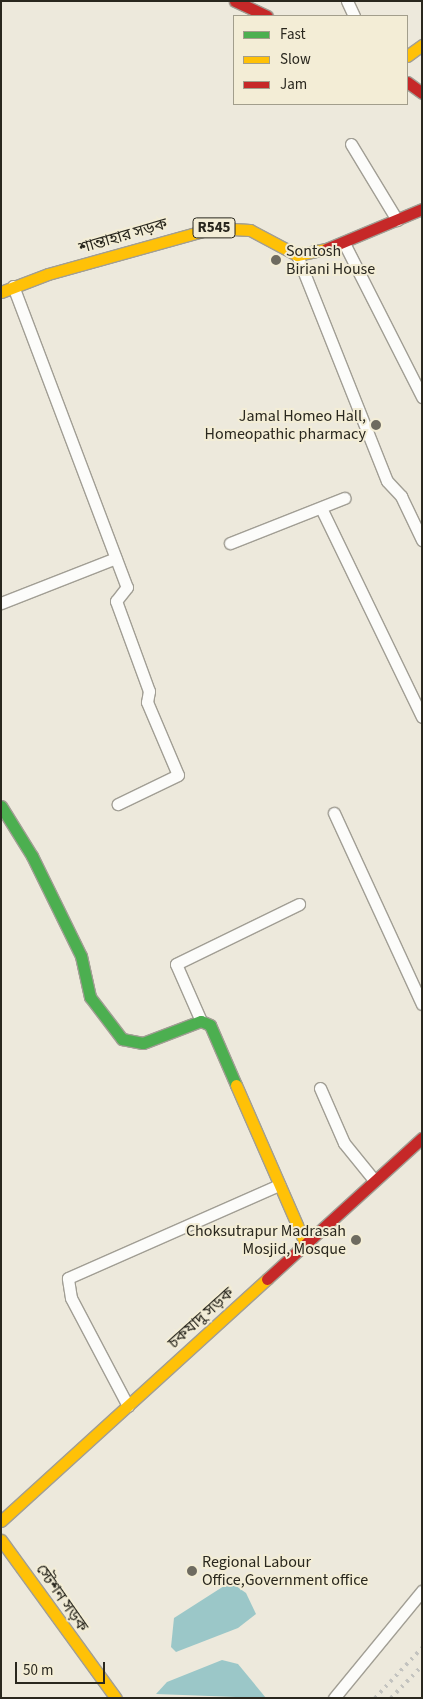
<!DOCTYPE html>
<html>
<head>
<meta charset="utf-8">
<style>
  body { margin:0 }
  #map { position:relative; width:423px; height:1699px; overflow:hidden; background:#ede9dc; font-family:"Source Sans 3","Noto Sans Bengali",sans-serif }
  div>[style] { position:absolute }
  .water>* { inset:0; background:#9bc7c8 }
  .roads { filter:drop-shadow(1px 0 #a19e94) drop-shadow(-1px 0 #a19e94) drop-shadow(0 1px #a19e94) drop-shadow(0 -1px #a19e94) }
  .street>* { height:11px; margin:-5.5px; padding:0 5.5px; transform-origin:5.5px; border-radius:5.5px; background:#fcfcfa }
  .fast>* { height:11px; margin:-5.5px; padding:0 5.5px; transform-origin:5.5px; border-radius:5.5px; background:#4caf50 }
  .slow>* { height:11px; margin:-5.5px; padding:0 5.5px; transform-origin:5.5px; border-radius:5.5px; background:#ffc107 }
  .jam>* { height:11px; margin:-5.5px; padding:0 5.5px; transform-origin:5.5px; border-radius:5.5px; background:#c62828 }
  .rail>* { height:4px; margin-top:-2px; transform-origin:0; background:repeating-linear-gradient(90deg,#c3c3bf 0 2.5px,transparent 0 7.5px) }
  .dots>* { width:14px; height:14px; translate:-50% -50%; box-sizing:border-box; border:2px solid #f3edd6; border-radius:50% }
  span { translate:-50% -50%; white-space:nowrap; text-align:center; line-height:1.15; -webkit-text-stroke:4px #f3edd6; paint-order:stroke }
  .shield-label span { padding:1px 4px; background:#f3edd6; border:1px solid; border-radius:4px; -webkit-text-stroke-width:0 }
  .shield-label { font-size:15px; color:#29271e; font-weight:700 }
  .street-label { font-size:16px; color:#29271e }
  .poi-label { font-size:16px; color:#29271e }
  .left { translate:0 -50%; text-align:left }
  .right { translate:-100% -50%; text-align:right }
  .frame { position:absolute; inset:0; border:2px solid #29271e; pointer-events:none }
  .legend { position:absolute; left:233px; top:15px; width:175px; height:90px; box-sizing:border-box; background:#f3edd6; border:1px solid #a29e8c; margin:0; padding:6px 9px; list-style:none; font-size:15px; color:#29271e }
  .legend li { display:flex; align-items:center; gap:10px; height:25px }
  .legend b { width:25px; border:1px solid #a29e8c }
  .scale { position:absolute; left:15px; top:1662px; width:90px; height:22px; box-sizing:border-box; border:2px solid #29271e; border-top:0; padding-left:6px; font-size:15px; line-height:18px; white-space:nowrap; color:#29271e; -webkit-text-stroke:4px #f3edd6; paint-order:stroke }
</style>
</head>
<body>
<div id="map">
  <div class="water">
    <i style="clip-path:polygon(224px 1586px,236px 1586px,246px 1593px,256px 1614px,238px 1628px,176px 1652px,171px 1647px,174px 1618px)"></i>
    <i style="clip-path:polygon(222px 1660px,238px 1664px,266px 1698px,156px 1694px,167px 1682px)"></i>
  </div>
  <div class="roads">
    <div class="street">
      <i style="left:347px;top:1px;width:17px;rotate:65deg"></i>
      <i style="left:351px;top:144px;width:89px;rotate:58.8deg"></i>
      <i style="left:344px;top:243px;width:173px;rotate:63.1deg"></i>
      <i style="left:297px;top:255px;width:243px;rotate:68.3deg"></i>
      <i style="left:387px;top:481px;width:21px;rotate:47deg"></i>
      <i style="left:401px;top:496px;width:49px;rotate:64.5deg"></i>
      <i style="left:13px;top:286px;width:322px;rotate:69.3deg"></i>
      <i style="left:127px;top:587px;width:18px;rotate:128deg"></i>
      <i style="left:116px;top:601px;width:96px;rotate:69.9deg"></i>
      <i style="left:149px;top:691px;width:11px;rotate:100deg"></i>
      <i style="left:147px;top:702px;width:79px;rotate:67deg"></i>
      <i style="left:178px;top:775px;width:67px;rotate:154.2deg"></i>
      <i style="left:321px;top:508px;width:232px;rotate:64.2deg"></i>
      <i style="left:230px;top:543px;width:123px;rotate:-21.5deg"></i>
      <i style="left:1px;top:603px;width:123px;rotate:-21.4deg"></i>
      <i style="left:334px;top:813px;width:210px;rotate:65.3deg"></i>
      <i style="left:201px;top:1021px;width:62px;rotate:-113.7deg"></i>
      <i style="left:176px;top:964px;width:137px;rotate:-26deg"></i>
      <i style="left:320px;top:1088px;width:60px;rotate:66.4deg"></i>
      <i style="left:344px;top:1143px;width:48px;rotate:51deg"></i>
      <i style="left:128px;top:1406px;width:122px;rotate:-117.8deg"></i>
      <i style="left:71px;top:1298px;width:20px;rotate:-99deg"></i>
      <i style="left:68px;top:1278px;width:231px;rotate:-23.8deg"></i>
      <i style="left:334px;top:1698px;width:139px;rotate:-50.6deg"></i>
    </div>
    <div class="fast">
      <i style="left:1px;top:806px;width:59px;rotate:58.2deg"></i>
      <i style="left:32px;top:856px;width:111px;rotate:63.9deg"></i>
      <i style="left:81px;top:956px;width:42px;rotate:77.6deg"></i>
      <i style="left:90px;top:997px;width:53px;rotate:52.7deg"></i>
      <i style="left:122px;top:1039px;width:21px;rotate:11deg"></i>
      <i style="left:143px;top:1043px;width:62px;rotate:-20.8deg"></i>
      <i style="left:201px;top:1021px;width:10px;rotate:24deg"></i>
      <i style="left:210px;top:1025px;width:65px;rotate:66.6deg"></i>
    </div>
    <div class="slow">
      <i style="left:407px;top:56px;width:19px;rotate:-36deg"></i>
      <i style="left:1px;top:292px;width:50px;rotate:-21deg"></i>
      <i style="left:48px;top:274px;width:172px;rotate:-15.5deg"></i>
      <i style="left:214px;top:228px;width:36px;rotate:3deg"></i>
      <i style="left:250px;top:230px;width:53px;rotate:28deg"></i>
      <i style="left:297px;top:255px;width:30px;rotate:-12deg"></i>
      <i style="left:236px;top:1085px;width:175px;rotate:66.4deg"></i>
      <i style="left:1px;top:1521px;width:360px;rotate:-42.3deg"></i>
      <i style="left:1px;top:1540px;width:195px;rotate:54deg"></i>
    </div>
    <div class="jam">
      <i style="left:235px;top:1px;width:35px;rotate:25deg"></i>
      <i style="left:407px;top:82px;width:19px;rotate:36deg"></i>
      <i style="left:326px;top:249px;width:104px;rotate:-22.6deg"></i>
      <i style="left:267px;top:1279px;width:210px;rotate:-42.3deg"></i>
    </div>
  </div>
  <div class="rail">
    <i style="left:375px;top:1698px;width:69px;rotate:-46.8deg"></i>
    <i style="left:391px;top:1698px;width:45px;rotate:-45.9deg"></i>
  </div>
  <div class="dots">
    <i style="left:276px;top:260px;background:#6e6b60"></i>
    <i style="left:376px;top:425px;background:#6e6b60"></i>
    <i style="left:356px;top:1240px;background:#6e6b60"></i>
    <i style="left:192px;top:1571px;background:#6e6b60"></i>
  </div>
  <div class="shield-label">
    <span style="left:214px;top:228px">R545</span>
  </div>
  <div class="street-label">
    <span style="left:123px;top:236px;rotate:-16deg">শান্তাহার সড়ক</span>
    <span style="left:201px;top:1318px;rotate:-42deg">চকযাদু সড়ক</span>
    <span style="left:62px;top:1598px;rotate:55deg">স্টেশন সড়ক</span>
  </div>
  <div class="poi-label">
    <span class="left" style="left:286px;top:260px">Sontosh<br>Biriani House</span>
    <span class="right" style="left:366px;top:425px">Jamal Homeo Hall,<br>Homeopathic pharmacy</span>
    <span class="right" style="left:346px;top:1240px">Choksutrapur Madrasah<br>Mosjid, Mosque</span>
    <span class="left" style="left:202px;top:1571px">Regional Labour<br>Office,Government office</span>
  </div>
  <div class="frame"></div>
  <ul class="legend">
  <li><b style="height:6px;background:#4caf50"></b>Fast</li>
  <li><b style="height:6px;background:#ffc107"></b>Slow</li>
  <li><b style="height:6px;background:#c62828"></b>Jam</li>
  </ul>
  <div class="scale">50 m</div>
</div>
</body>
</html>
